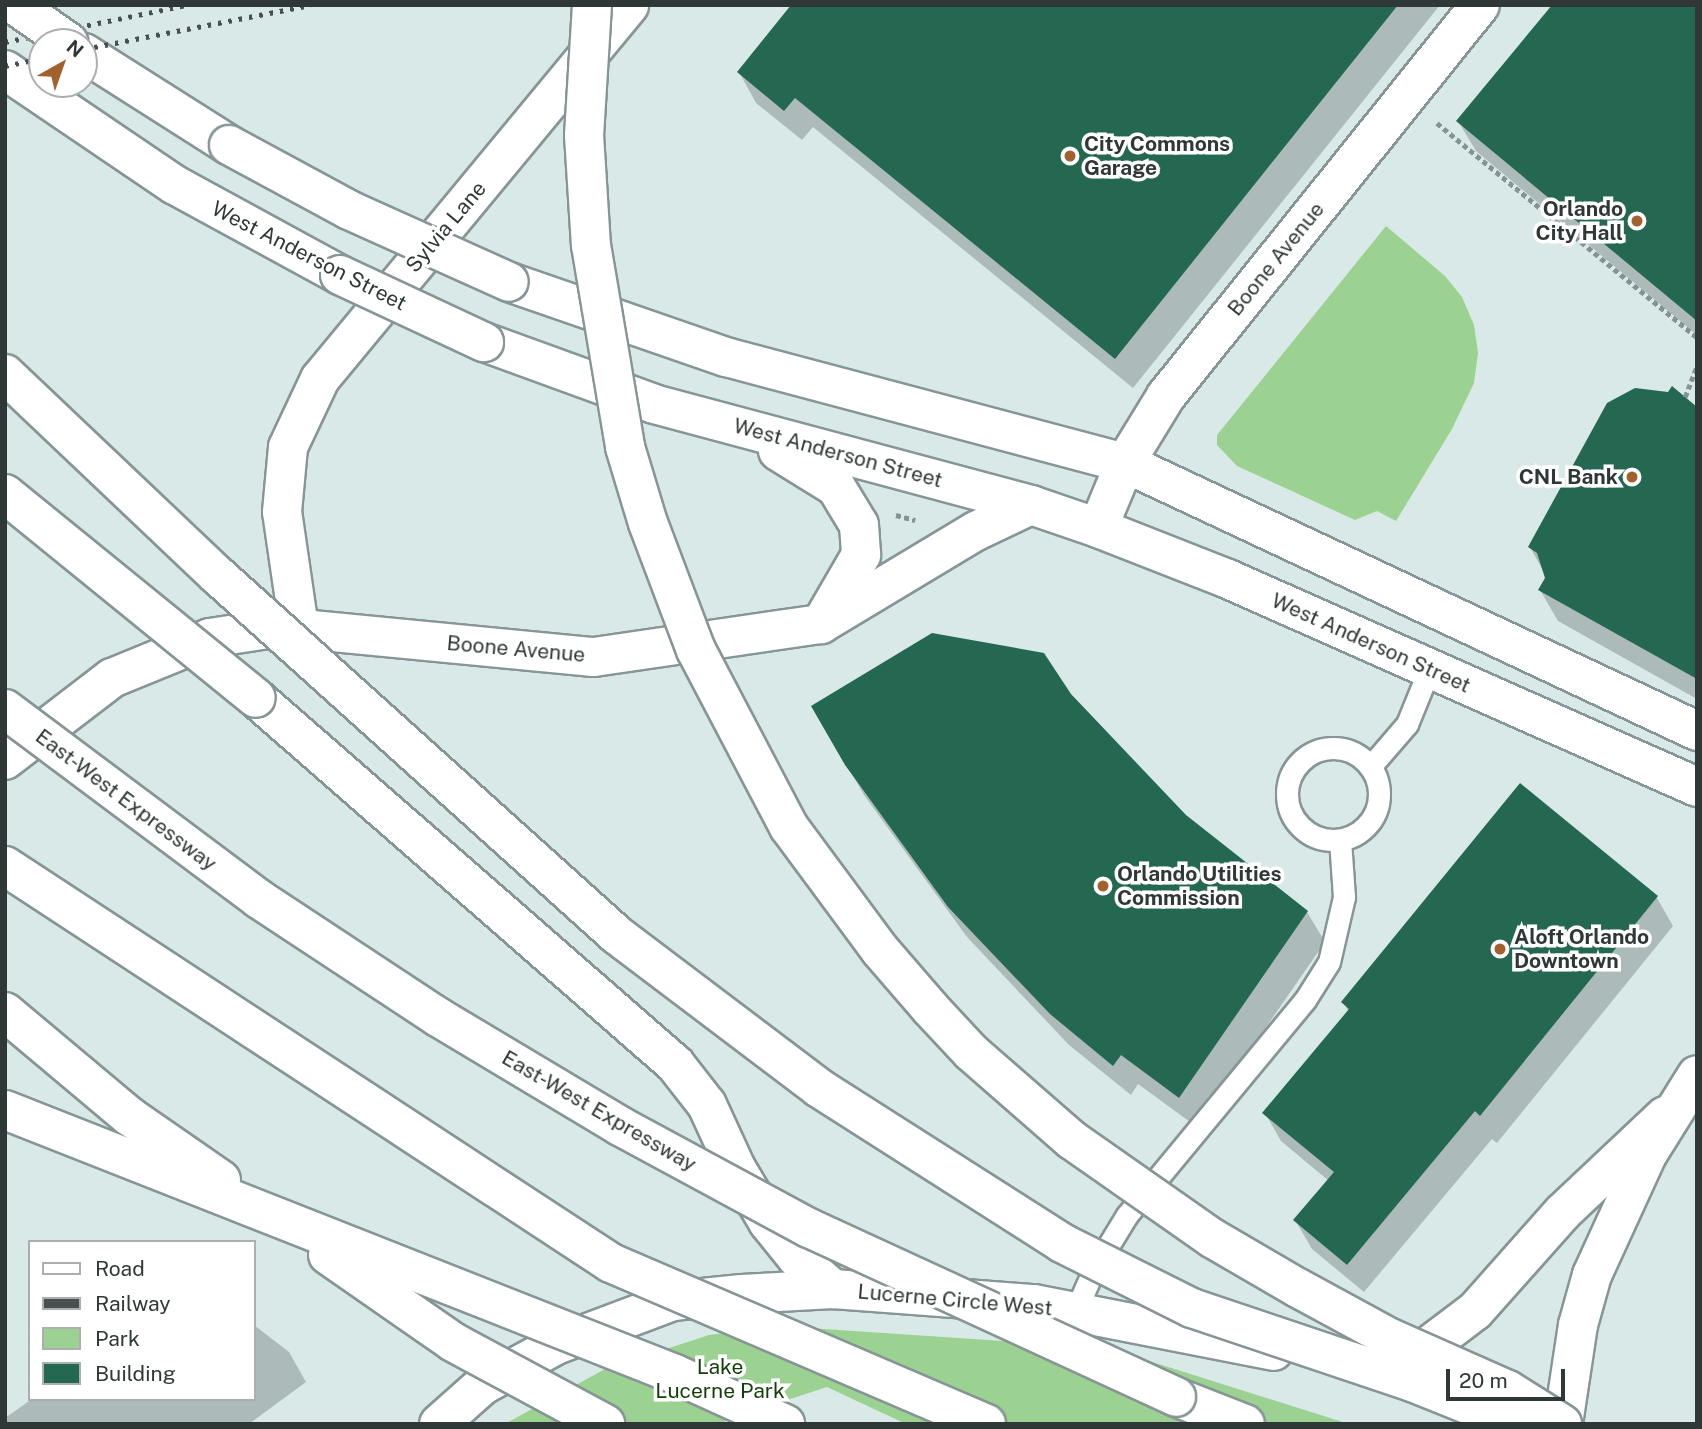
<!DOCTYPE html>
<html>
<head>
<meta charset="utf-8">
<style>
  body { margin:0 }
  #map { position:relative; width:1702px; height:1429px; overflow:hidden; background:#d8e9e8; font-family:"Public Sans",sans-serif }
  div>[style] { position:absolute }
  .green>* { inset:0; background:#9cd291 }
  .pier>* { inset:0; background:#d8e9e8 }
  .shadow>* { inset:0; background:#0003 }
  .building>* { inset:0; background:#256852 }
  .path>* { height:4.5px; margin-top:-2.25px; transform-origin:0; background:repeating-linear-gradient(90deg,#879393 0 5px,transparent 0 8.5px) }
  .roads { filter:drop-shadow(2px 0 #869595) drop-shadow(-2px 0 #869595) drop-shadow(0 2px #869595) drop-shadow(0 -2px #869595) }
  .lane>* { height:21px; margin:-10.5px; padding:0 10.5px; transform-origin:10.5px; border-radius:10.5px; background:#fff }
  .lane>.ring { margin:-10.5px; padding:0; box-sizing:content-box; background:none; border:21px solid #fff; border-radius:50% }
  .street>* { height:38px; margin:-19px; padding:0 19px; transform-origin:19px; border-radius:19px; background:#fff }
  .secondary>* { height:38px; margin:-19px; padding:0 19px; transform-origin:19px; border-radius:19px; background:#fff }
  .primary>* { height:38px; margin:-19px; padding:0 19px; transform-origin:19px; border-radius:19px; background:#fff }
  .highway>* { height:38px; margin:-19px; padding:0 19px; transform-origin:19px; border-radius:19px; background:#fff }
  .rail>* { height:5px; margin-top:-2.5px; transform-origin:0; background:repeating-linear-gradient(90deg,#485050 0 3.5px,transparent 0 10.5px) }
  .bridges { filter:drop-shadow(2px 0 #869595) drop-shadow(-2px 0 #869595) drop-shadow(0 2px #869595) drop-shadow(0 -2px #869595) }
  .secondary-bridge>* { height:38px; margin:-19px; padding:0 19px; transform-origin:19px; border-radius:19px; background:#fff }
  .highway-bridge>* { height:38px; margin:-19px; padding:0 19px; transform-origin:19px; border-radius:19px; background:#fff }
  .dots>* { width:19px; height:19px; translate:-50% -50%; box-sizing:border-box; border:4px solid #fff; border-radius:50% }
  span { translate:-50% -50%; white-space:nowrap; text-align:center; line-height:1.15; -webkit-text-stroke:7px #fff; paint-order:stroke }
  .poi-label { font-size:21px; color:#303737; font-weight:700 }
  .left { translate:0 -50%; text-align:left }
  .right { translate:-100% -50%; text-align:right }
  .street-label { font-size:21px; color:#303737 }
  .park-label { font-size:21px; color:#123e07 }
  .frame { position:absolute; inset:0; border:7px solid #303737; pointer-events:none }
  .legend { position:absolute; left:28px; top:1240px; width:228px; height:161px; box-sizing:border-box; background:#fff; border:2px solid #acafaf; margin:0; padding:9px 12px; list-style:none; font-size:21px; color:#303737 }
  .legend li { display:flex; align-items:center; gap:14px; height:35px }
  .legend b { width:35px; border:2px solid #acafaf }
  .north { position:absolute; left:28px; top:28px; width:70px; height:70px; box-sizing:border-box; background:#fff; border:2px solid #acafaf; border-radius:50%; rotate:40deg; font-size:19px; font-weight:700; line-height:28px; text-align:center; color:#303737 }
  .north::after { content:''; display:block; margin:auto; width:24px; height:32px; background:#a3622d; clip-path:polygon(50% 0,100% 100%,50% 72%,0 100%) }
  .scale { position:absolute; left:1446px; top:1369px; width:119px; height:32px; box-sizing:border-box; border:4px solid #303737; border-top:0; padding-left:9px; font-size:21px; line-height:24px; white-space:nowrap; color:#303737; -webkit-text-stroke:5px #fff; paint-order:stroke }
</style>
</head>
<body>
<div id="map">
  <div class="green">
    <i style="clip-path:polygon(1386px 226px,1445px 276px,1462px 297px,1474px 325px,1478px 353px,1474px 383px,1452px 429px,1396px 521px,1377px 511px,1355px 520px,1237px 466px,1217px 445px,1217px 435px)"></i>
    <i style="clip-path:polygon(779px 1326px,1108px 1348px,1349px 1424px,505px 1424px,605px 1369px,709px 1335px)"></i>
  </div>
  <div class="pier">
    <i style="clip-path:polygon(827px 1387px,906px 1424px,723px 1424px,726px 1420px)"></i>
  </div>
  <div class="shadow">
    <i style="clip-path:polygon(793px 5px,1440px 5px,1133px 388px,813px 127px,802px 140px,756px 103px,739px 72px)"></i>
    <i style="clip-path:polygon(1697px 5px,1697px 335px,1476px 151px,1458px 121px)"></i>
    <i style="clip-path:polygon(1697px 409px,1697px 699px,1558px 621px,1540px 590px,1546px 576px,1530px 547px)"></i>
    <i style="clip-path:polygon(1070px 695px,1185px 817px,1307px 912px,1325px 942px,1197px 1127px,1138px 1084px,1131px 1095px,1069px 1045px,967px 937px,864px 795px,814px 707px)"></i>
    <i style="clip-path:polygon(1520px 786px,1657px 898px,1673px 926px,1497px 1143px,1492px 1139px,1364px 1292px,1312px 1249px,1295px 1220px,1329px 1181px,1281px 1141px,1265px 1113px,1349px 1012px,1343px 1002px)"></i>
    <i style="clip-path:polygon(254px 1325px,289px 1352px,306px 1382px,249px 1424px,5px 1424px,5px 1418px,32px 1399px,254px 1399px)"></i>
  </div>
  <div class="building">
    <i style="clip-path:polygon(791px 5px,1398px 5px,1115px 359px,795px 98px,784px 111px,737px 72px)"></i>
    <i style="clip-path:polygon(1552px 5px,1697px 5px,1697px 321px,1456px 121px)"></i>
    <i style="clip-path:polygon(1672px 386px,1697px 407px,1697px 679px,1538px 590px,1545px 578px,1537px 553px,1528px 547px,1607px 403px,1635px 388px,1668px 392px)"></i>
    <i style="clip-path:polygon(932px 633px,1044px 653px,1071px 694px,1186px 815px,1308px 911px,1179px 1098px,1121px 1055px,1113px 1066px,1050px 1014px,948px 907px,845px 765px,811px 706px)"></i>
    <i style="clip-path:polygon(1520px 783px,1658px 896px,1480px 1116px,1475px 1111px,1347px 1265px,1293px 1220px,1334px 1172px,1262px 1113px,1349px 1009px,1341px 1002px)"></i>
  </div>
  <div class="path">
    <i style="left:1437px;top:123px;width:337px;rotate:39.5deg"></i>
    <i style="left:1685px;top:397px;width:33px;rotate:-69deg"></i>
    <i style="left:896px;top:515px;width:20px;rotate:15deg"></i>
  </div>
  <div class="roads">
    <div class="lane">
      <i class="ring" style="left:1287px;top:748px;width:71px;height:71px"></i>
      <i style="left:1370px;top:767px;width:57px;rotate:-49.3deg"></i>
      <i style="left:1407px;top:724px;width:58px;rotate:-67.8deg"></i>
      <i style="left:1075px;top:1312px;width:47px;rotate:-66.2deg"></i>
      <i style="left:1094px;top:1269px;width:63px;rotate:-58.6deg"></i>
      <i style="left:1127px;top:1215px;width:279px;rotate:-50.4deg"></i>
      <i style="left:1305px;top:1000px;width:45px;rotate:-57.7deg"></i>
      <i style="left:1329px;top:962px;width:67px;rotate:-77deg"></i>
      <i style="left:1344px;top:897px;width:57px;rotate:-94deg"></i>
    </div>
    <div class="street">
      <i style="left:299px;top:628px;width:117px;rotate:-98.3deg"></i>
      <i style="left:282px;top:512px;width:65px;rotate:-84.7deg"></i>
      <i style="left:288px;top:447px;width:75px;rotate:-64.8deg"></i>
      <i style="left:320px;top:379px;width:485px;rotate:-50.4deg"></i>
      <i style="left:5px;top:760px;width:135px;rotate:-37.5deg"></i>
      <i style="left:112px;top:678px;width:106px;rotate:-22.2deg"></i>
      <i style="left:210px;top:638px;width:72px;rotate:-8.8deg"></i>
      <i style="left:281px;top:627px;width:314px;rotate:5.5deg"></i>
      <i style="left:594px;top:657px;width:229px;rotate:-8.3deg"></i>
      <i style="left:821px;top:624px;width:181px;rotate:-31deg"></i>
      <i style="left:976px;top:531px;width:61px;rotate:-25.3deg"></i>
      <i style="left:1392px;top:1359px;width:36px;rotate:-18deg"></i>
      <i style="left:1426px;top:1348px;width:61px;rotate:-37.1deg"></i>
      <i style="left:1475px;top:1311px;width:132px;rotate:-48.4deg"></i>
      <i style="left:1563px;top:1212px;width:140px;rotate:-43.3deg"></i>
      <i style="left:439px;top:1424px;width:59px;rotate:-41.6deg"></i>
      <i style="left:483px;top:1385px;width:83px;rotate:-28.7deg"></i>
      <i style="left:556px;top:1345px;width:125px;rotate:-20.6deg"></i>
      <i style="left:673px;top:1301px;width:69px;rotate:-5.8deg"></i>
      <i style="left:742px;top:1294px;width:91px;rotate:-3.1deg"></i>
      <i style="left:833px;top:1289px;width:202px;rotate:4.3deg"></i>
      <i style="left:1034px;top:1304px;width:244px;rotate:11.1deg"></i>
    </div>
    <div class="secondary">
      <i style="left:84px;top:53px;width:172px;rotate:32.4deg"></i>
      <i style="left:5px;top:70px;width:205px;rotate:34.1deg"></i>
      <i style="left:175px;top:185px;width:188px;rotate:28.6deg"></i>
      <i style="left:509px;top:282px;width:230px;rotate:19.1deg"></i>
      <i style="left:726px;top:357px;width:413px;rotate:14.9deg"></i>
      <i style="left:1125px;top:463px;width:632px;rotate:25.1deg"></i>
      <i style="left:484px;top:342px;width:181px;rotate:20deg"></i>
      <i style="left:654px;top:404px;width:390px;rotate:15deg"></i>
      <i style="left:1031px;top:505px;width:71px;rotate:18.9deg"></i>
      <i style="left:1098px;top:528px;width:140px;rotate:21.4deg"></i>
      <i style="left:1228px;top:579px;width:513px;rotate:23.92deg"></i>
      <i style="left:778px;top:451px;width:68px;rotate:31.8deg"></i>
      <i style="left:836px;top:487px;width:44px;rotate:58.8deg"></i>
      <i style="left:859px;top:525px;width:30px;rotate:86deg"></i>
      <i style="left:861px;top:555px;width:80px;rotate:120.1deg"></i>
      <i style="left:1098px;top:528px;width:70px;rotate:-67.4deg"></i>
      <i style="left:1125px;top:463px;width:79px;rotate:-58.5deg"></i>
      <i style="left:1166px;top:396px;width:501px;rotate:-51.23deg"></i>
    </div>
    <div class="primary">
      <i style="left:1563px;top:1424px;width:100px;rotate:-81.4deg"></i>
      <i style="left:1578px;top:1325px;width:52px;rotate:-74.4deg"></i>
      <i style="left:1592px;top:1275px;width:132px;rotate:-65.4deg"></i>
      <i style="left:1647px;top:1155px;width:94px;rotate:-58deg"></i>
    </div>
    <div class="highway">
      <i style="left:256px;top:698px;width:556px;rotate:41.14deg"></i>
      <i style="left:675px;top:1064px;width:52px;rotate:52deg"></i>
      <i style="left:707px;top:1105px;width:69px;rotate:65.3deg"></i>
      <i style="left:736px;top:1168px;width:63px;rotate:59.3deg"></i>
      <i style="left:768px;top:1222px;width:46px;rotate:51.1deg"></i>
      <i style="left:797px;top:1258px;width:48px;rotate:40.7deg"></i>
      <i style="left:1176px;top:1397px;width:74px;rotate:21.4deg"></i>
    </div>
  </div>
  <div class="rail">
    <i style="left:5px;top:42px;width:186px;rotate:-11.5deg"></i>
    <i style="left:84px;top:49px;width:231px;rotate:-11deg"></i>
    <i style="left:5px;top:66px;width:38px;rotate:-12deg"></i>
  </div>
  <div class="bridges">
    <div class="secondary-bridge">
      <i style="left:15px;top:5px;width:65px;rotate:34.9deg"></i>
      <i style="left:229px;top:145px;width:136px;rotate:28.4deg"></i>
      <i style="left:349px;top:210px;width:175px;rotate:24.2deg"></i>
      <i style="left:340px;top:275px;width:159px;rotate:25deg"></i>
    </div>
    <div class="highway-bridge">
      <i style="left:592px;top:5px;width:130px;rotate:93.5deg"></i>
      <i style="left:584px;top:135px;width:110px;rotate:86.4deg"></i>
      <i style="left:591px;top:245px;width:205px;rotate:80.4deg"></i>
      <i style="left:625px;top:447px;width:79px;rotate:73.2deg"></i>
      <i style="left:648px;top:523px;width:136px;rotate:69.3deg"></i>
      <i style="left:696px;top:650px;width:200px;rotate:62.3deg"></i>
      <i style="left:789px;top:827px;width:153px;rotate:53.5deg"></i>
      <i style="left:880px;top:950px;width:77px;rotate:49.2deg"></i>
      <i style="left:930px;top:1008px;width:60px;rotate:47deg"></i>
      <i style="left:971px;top:1052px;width:134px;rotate:41.1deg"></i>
      <i style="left:1072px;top:1140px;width:171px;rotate:35deg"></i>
      <i style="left:1212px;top:1238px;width:99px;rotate:30.2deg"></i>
      <i style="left:1298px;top:1288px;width:105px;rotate:28.5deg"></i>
      <i style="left:1390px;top:1338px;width:129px;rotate:23.8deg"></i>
      <i style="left:1508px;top:1390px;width:64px;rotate:32.2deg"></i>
      <i style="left:5px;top:374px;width:292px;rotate:43.5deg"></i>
      <i style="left:217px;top:575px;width:538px;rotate:41.99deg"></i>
      <i style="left:617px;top:935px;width:253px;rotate:37.1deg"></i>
      <i style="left:819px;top:1088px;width:288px;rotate:32.5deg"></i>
      <i style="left:1062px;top:1243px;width:145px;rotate:26.6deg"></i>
      <i style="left:1192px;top:1308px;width:232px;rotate:18.6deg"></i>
      <i style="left:1412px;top:1382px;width:113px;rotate:21.8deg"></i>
      <i style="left:5px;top:494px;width:323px;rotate:39.1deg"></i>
      <i style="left:5px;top:709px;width:317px;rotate:36.8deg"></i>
      <i style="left:259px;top:899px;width:214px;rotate:33.4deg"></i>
      <i style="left:438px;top:1017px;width:212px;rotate:30.9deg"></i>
      <i style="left:620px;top:1126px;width:215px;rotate:28.4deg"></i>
      <i style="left:809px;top:1228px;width:404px;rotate:24.7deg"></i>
      <i style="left:5px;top:866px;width:724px;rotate:33.23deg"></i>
      <i style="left:611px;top:1263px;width:408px;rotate:23.2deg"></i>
      <i style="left:5px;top:1012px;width:162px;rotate:40deg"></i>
      <i style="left:129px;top:1116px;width:112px;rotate:34.8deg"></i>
      <i style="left:5px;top:1110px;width:720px;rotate:21.51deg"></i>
      <i style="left:675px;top:1374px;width:121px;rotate:24.4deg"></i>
      <i style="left:328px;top:1255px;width:152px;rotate:34.8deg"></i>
      <i style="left:453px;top:1342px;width:173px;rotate:28.3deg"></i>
    </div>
  </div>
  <div class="dots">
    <i style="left:1070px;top:156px;background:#a3622d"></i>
    <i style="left:1637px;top:221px;background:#a3622d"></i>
    <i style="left:1632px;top:477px;background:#a3622d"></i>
    <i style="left:1103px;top:886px;background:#a3622d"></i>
    <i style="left:1500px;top:949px;background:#a3622d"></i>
  </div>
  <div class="poi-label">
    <span class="left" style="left:1084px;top:156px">City Commons<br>Garage</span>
    <span class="right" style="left:1623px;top:221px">Orlando<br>City Hall</span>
    <span class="right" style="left:1618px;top:477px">CNL Bank</span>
    <span class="left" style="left:1117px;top:886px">Orlando Utilities<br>Commission</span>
    <span class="left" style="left:1514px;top:949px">Aloft Orlando<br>Downtown</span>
  </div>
  <div class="street-label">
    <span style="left:446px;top:227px;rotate:-50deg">Sylvia Lane</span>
    <span style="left:309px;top:256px;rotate:27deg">West Anderson Street</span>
    <span style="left:1276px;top:259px;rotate:-51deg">Boone Avenue</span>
    <span style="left:838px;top:453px;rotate:15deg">West Anderson Street</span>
    <span style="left:1371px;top:643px;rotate:24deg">West Anderson Street</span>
    <span style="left:516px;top:649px;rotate:5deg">Boone Avenue</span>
    <span style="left:126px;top:800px;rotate:37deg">East-West Expressway</span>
    <span style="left:599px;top:1111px;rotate:30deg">East-West Expressway</span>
    <span style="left:955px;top:1300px;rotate:5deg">Lucerne Circle West</span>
  </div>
  <div class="park-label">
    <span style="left:720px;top:1379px">Lake<br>Lucerne Park</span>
  </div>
  <div class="frame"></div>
  <ul class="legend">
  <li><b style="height:9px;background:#fff"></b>Road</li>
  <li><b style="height:9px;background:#485050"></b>Railway</li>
  <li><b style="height:19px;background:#9cd291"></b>Park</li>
  <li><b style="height:19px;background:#256852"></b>Building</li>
  </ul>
  <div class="north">N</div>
  <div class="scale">20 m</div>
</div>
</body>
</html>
